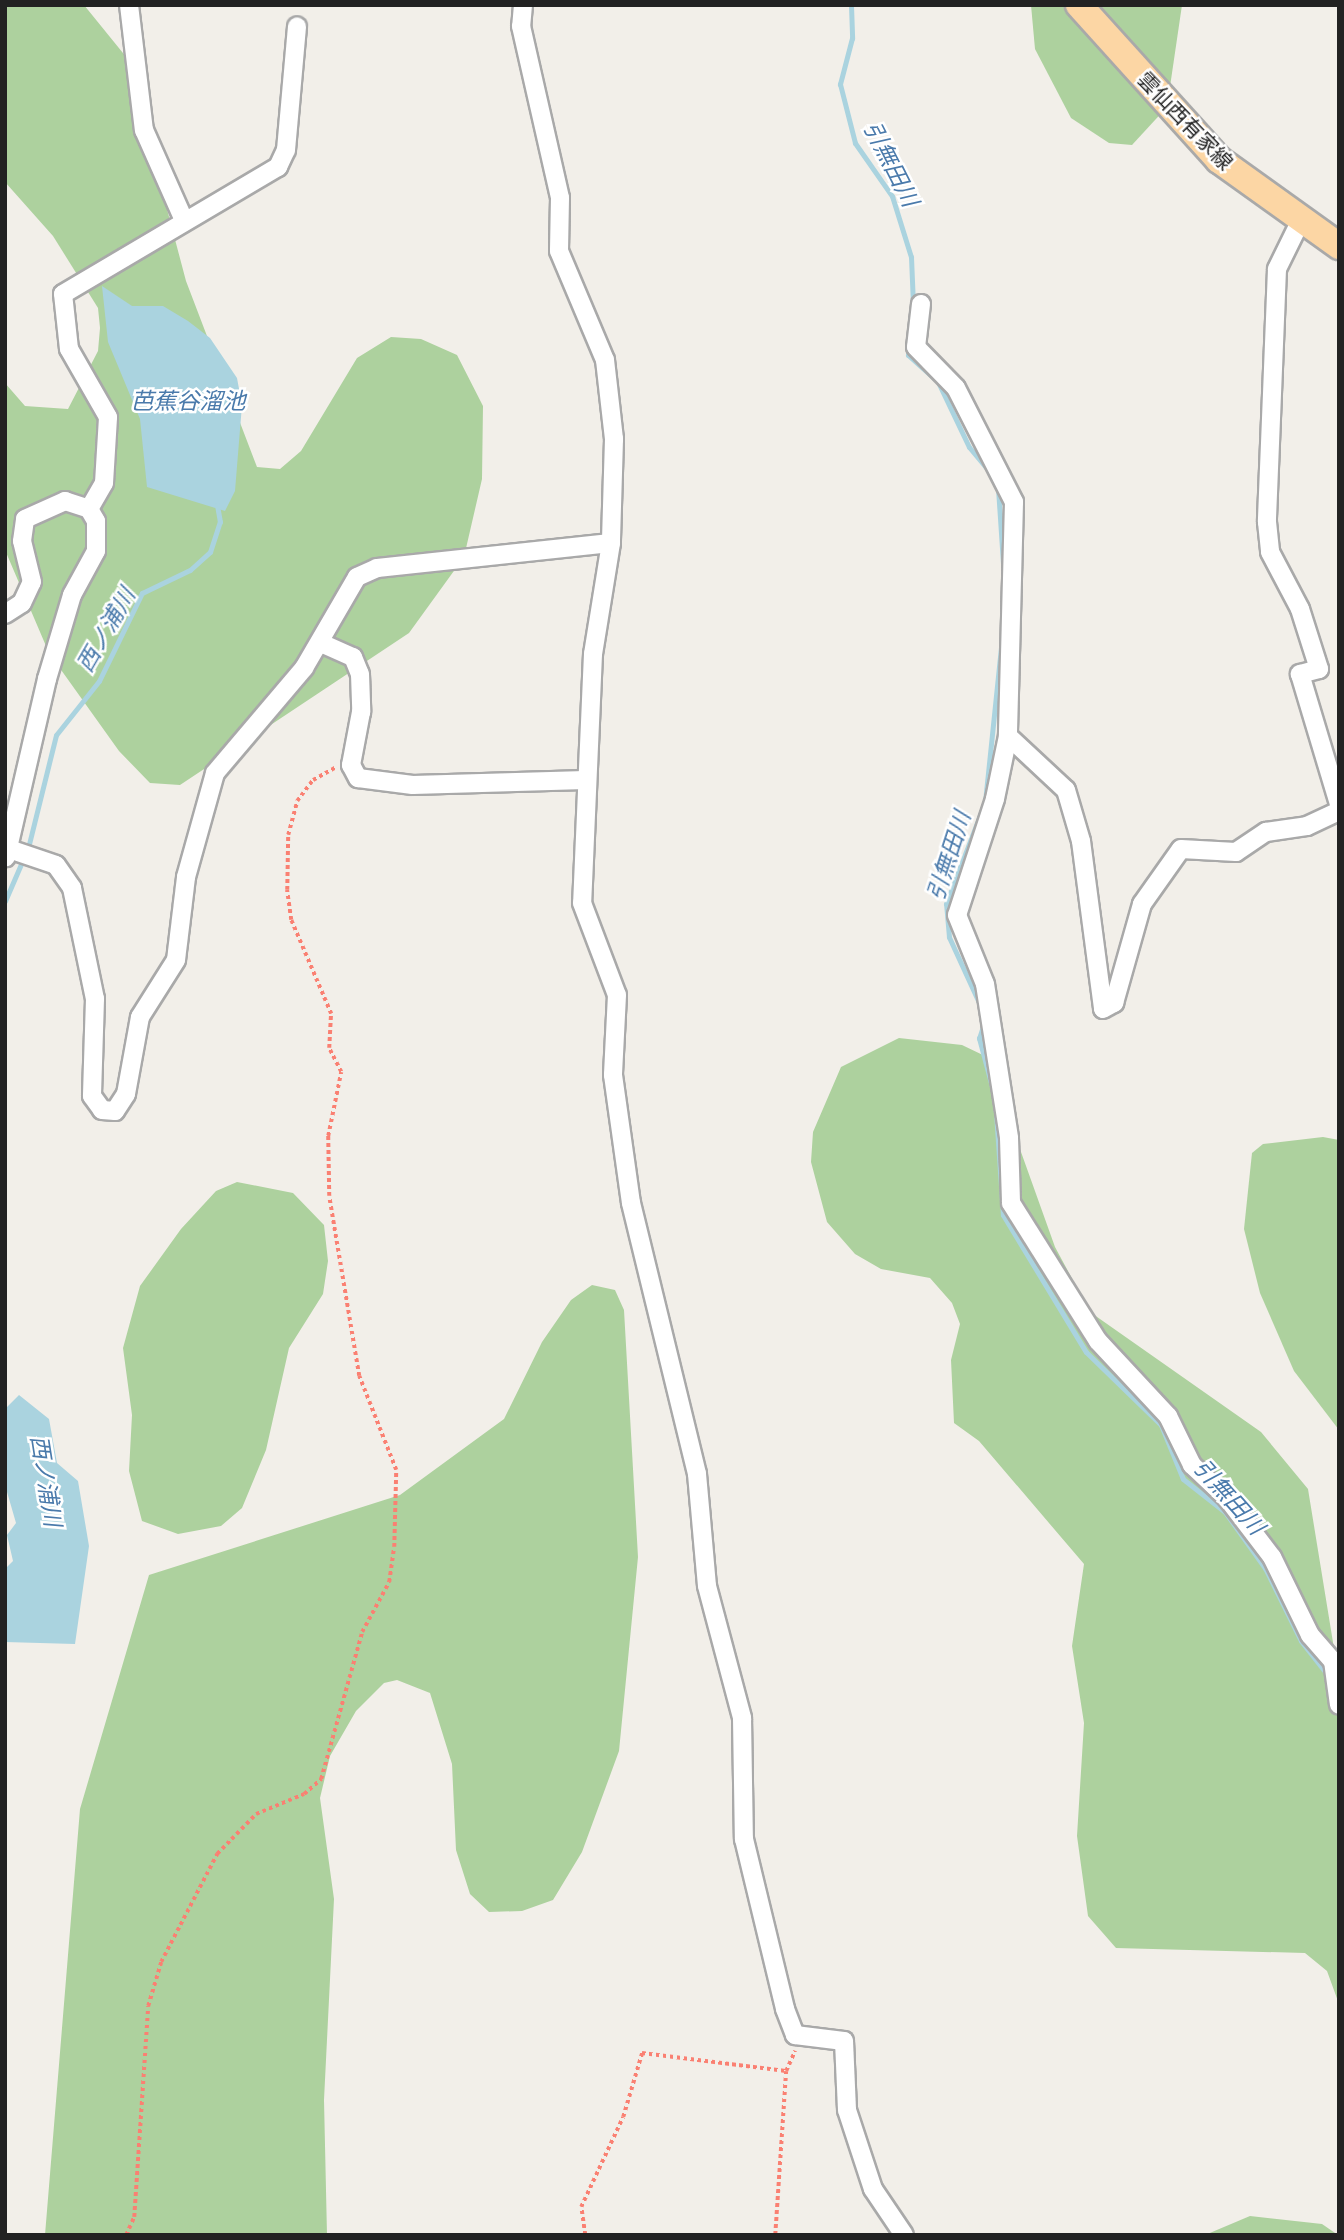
<!DOCTYPE html>
<html>
<head>
<meta charset="utf-8">
<style>
  body { margin:0 }
  #map { position:relative; width:1344px; height:2240px; overflow:hidden; background:#f2efe9; font-family:Raleway,"Noto Sans JP",sans-serif }
  div>[style] { position:absolute }
  .forest>* { inset:0; background:#add19e }
  .water>* { inset:0; background:#aad3df }
  .stream>* { height:5px; margin:-2.5px; padding:0 2.5px; transform-origin:2.5px; border-radius:2.5px; background:#aad3df }
  .path>* { height:3.5px; margin-top:-1.75px; transform-origin:0; background:repeating-linear-gradient(90deg,#fa8072 0 3.5px,transparent 0 7px) }
  .roads { filter:drop-shadow(2px 0 #a9a9a9) drop-shadow(-2px 0 #a9a9a9) drop-shadow(0 2px #a9a9a9) drop-shadow(0 -2px #a9a9a9) }
  .minor>* { height:18px; margin:-9px; padding:0 9px; transform-origin:9px; border-radius:9px; background:#fff }
  .primary>* { height:26px; margin:-13px; padding:0 13px; transform-origin:13px; border-radius:13px; background:#fcd6a4 }
  span { translate:-50% -50%; white-space:nowrap; text-align:center; line-height:1.15; -webkit-text-stroke:5px #fff; paint-order:stroke }
  .street-label { font-size:21px; color:#222 }
  .water-label { font-size:23px; color:#4a7aab; font-style:italic }
  .frame { position:absolute; inset:0; border:7px solid #222; pointer-events:none }
</style>
</head>
<body>
<div id="map">
  <div class="forest">
    <i style="clip-path:polygon(5px 5px,84px 5px,127px 58px,186px 281px,257px 467px,280px 469px,301px 451px,357px 358px,391px 337px,421px 339px,457px 355px,483px 406px,482px 479px,464px 557px,409px 633px,180px 785px,150px 783px,119px 751px,49px 653px,5px 550px,5px 383px,25px 406px,68px 409px,98px 351px,100px 328px,98px 308px,53px 236px,5px 182px)"></i>
    <i style="clip-path:polygon(1031px 5px,1182px 5px,1167px 107px,1132px 145px,1109px 143px,1071px 118px,1035px 49px)"></i>
    <i style="clip-path:polygon(899px 1038px,962px 1045px,987px 1057px,1055px 1247px,1090px 1312px,1261px 1432px,1308px 1489px,1339px 1679px,1339px 2004px,1327px 1971px,1305px 1953px,1116px 1948px,1088px 1916px,1077px 1836px,1084px 1723px,1072px 1646px,1084px 1564px,979px 1441px,954px 1423px,951px 1360px,960px 1324px,952px 1303px,930px 1278px,881px 1269px,855px 1254px,827px 1222px,811px 1162px,813px 1132px,841px 1067px)"></i>
    <i style="clip-path:polygon(1323px 1137px,1339px 1140px,1339px 1430px,1294px 1371px,1260px 1293px,1244px 1229px,1252px 1153px,1263px 1144px)"></i>
    <i style="clip-path:polygon(237px 1182px,293px 1193px,324px 1225px,328px 1261px,323px 1294px,289px 1348px,266px 1450px,242px 1508px,221px 1526px,178px 1534px,142px 1521px,129px 1471px,132px 1415px,123px 1348px,140px 1286px,181px 1229px,216px 1191px)"></i>
    <i style="clip-path:polygon(592px 1285px,615px 1290px,624px 1310px,638px 1557px,619px 1751px,582px 1852px,553px 1900px,522px 1911px,489px 1912px,470px 1894px,456px 1850px,452px 1764px,430px 1693px,397px 1680px,384px 1683px,356px 1711px,330px 1756px,320px 1798px,334px 1899px,324px 2100px,327px 2235px,45px 2235px,80px 1809px,149px 1575px,400px 1495px,504px 1419px,542px 1342px,571px 1300px)"></i>
    <i style="clip-path:polygon(1250px 2216px,1322px 2224px,1338px 2235px,1205px 2235px)"></i>
  </div>
  <div class="water">
    <i style="clip-path:polygon(102px 286px,132px 306px,163px 306px,188px 321px,210px 338px,237px 378px,242px 405px,235px 491px,225px 511px,147px 487px,140px 419px,108px 342px)"></i>
    <i style="clip-path:polygon(19px 1395px,49px 1419px,57px 1463px,78px 1481px,89px 1546px,75px 1644px,5px 1642px,5px 1569px,13px 1561px,7px 1535px,16px 1523px,5px 1485px,5px 1409px)"></i>
  </div>
  <div class="stream">
    <i style="left:851px;top:5px;width:33px;rotate:88deg"></i>
    <i style="left:852px;top:38px;width:48px;rotate:104.6deg"></i>
    <i style="left:840px;top:84px;width:61px;rotate:75.7deg"></i>
    <i style="left:855px;top:143px;width:65px;rotate:55.1deg"></i>
    <i style="left:892px;top:196px;width:64px;rotate:72.7deg"></i>
    <i style="left:911px;top:257px;width:48px;rotate:87.6deg"></i>
    <i style="left:911px;top:315px;width:40px;rotate:94.3deg"></i>
    <i style="left:908px;top:355px;width:40px;rotate:42deg"></i>
    <i style="left:938px;top:382px;width:72px;rotate:64.5deg"></i>
    <i style="left:969px;top:447px;width:34px;rotate:50deg"></i>
    <i style="left:998px;top:488px;width:90px;rotate:86.2deg"></i>
    <i style="left:29px;top:844px;width:112px;rotate:-76.1deg"></i>
    <i style="left:56px;top:735px;width:69px;rotate:-51.5deg"></i>
    <i style="left:99px;top:681px;width:98px;rotate:-64deg"></i>
    <i style="left:142px;top:593px;width:53px;rotate:-25.6deg"></i>
    <i style="left:190px;top:570px;width:27px;rotate:-42deg"></i>
    <i style="left:210px;top:552px;width:32px;rotate:-72deg"></i>
    <i style="left:220px;top:522px;width:17px;rotate:-100deg"></i>
    <i style="left:5px;top:901px;width:40px;rotate:-66.6deg"></i>
    <i style="left:981px;top:1007px;width:77px;rotate:-114.6deg"></i>
    <i style="left:949px;top:937px;width:33px;rotate:-95deg"></i>
    <i style="left:946px;top:904px;width:109px;rotate:-69.1deg"></i>
    <i style="left:985px;top:802px;width:166px;rotate:-84.1deg"></i>
    <i style="left:984px;top:1023px;width:16px;rotate:108deg"></i>
    <i style="left:979px;top:1038px;width:62px;rotate:75.1deg"></i>
    <i style="left:995px;top:1098px;width:117px;rotate:86.1deg"></i>
    <i style="left:1003px;top:1215px;width:160px;rotate:58.8deg"></i>
    <i style="left:1086px;top:1352px;width:105px;rotate:44.2deg"></i>
    <i style="left:1161px;top:1425px;width:58px;rotate:67.8deg"></i>
    <i style="left:1183px;top:1479px;width:53px;rotate:38.2deg"></i>
    <i style="left:1225px;top:1512px;width:69px;rotate:54.5deg"></i>
    <i style="left:1265px;top:1568px;width:81px;rotate:63.7deg"></i>
    <i style="left:1301px;top:1641px;width:47px;rotate:51.9deg"></i>
  </div>
  <div class="path">
    <i style="left:126px;top:2235px;width:20px;rotate:-66deg"></i>
    <i style="left:134px;top:2217px;width:211px;rotate:-86.2deg"></i>
    <i style="left:148px;top:2006px;width:46px;rotate:-73.5deg"></i>
    <i style="left:161px;top:1962px;width:122px;rotate:-62.6deg"></i>
    <i style="left:217px;top:1854px;width:56px;rotate:-45.7deg"></i>
    <i style="left:256px;top:1814px;width:52px;rotate:-22.6deg"></i>
    <i style="left:304px;top:1794px;width:23px;rotate:-41deg"></i>
    <i style="left:321px;top:1779px;width:153px;rotate:-74.4deg"></i>
    <i style="left:362px;top:1632px;width:57px;rotate:-61.6deg"></i>
    <i style="left:389px;top:1582px;width:35px;rotate:-82deg"></i>
    <i style="left:394px;top:1547px;width:77px;rotate:-88.5deg"></i>
    <i style="left:396px;top:1470px;width:101px;rotate:-111.5deg"></i>
    <i style="left:359px;top:1376px;width:182px;rotate:-99.5deg"></i>
    <i style="left:329px;top:1196px;width:60px;rotate:-91deg"></i>
    <i style="left:328px;top:1136px;width:65px;rotate:-78.5deg"></i>
    <i style="left:341px;top:1072px;width:27px;rotate:-117deg"></i>
    <i style="left:329px;top:1048px;width:34px;rotate:-87deg"></i>
    <i style="left:331px;top:1014px;width:102px;rotate:-113.1deg"></i>
    <i style="left:291px;top:920px;width:30px;rotate:-98deg"></i>
    <i style="left:287px;top:890px;width:55px;rotate:-89deg"></i>
    <i style="left:288px;top:835px;width:35px;rotate:-75deg"></i>
    <i style="left:297px;top:801px;width:26px;rotate:-53deg"></i>
    <i style="left:313px;top:780px;width:25px;rotate:-29deg"></i>
    <i style="left:585px;top:2235px;width:28px;rotate:-98deg"></i>
    <i style="left:581px;top:2207px;width:99px;rotate:-65deg"></i>
    <i style="left:623px;top:2117px;width:67px;rotate:-73.5deg"></i>
    <i style="left:642px;top:2053px;width:145px;rotate:7.1deg"></i>
    <i style="left:775px;top:2235px;width:164px;rotate:-86.2deg"></i>
    <i style="left:786px;top:2071px;width:22px;rotate:-66deg"></i>
  </div>
  <div class="roads">
    <div class="minor">
      <i style="left:129px;top:5px;width:126px;rotate:83.2deg"></i>
      <i style="left:144px;top:130px;width:96px;rotate:66.1deg"></i>
      <i style="left:523px;top:5px;width:21px;rotate:95deg"></i>
      <i style="left:521px;top:26px;width:176px;rotate:77.2deg"></i>
      <i style="left:560px;top:198px;width:53px;rotate:91.1deg"></i>
      <i style="left:559px;top:251px;width:118px;rotate:67.1deg"></i>
      <i style="left:605px;top:360px;width:80px;rotate:83.5deg"></i>
      <i style="left:614px;top:439px;width:104px;rotate:91.7deg"></i>
      <i style="left:611px;top:543px;width:112px;rotate:99.2deg"></i>
      <i style="left:593px;top:654px;width:249px;rotate:92.5deg"></i>
      <i style="left:582px;top:903px;width:98px;rotate:69.2deg"></i>
      <i style="left:617px;top:995px;width:80px;rotate:92.9deg"></i>
      <i style="left:613px;top:1075px;width:129px;rotate:82deg"></i>
      <i style="left:631px;top:1203px;width:279px;rotate:76.3deg"></i>
      <i style="left:697px;top:1474px;width:112px;rotate:84.9deg"></i>
      <i style="left:707px;top:1586px;width:137px;rotate:75.1deg"></i>
      <i style="left:742px;top:1718px;width:121px;rotate:89.1deg"></i>
      <i style="left:744px;top:1839px;width:175px;rotate:76.4deg"></i>
      <i style="left:785px;top:2009px;width:28px;rotate:69deg"></i>
      <i style="left:795px;top:2035px;width:49px;rotate:7deg"></i>
      <i style="left:844px;top:2041px;width:69px;rotate:87.5deg"></i>
      <i style="left:847px;top:2110px;width:83px;rotate:71.8deg"></i>
      <i style="left:873px;top:2189px;width:55px;rotate:56deg"></i>
      <i style="left:1301px;top:220px;width:55px;rotate:116.1deg"></i>
      <i style="left:1277px;top:269px;width:253px;rotate:92.3deg"></i>
      <i style="left:1267px;top:522px;width:30px;rotate:84deg"></i>
      <i style="left:1270px;top:552px;width:64px;rotate:62.2deg"></i>
      <i style="left:1300px;top:609px;width:63px;rotate:72.4deg"></i>
      <i style="left:1319px;top:669px;width:20px;rotate:165deg"></i>
      <i style="left:1300px;top:674px;width:136px;rotate:73.3deg"></i>
      <i style="left:921px;top:304px;width:43px;rotate:96.6deg"></i>
      <i style="left:916px;top:347px;width:57px;rotate:45.7deg"></i>
      <i style="left:956px;top:388px;width:128px;rotate:63deg"></i>
      <i style="left:1014px;top:502px;width:234px;rotate:91.5deg"></i>
      <i style="left:1008px;top:736px;width:64px;rotate:101.7deg"></i>
      <i style="left:995px;top:799px;width:122px;rotate:108.1deg"></i>
      <i style="left:957px;top:915px;width:74px;rotate:67.9deg"></i>
      <i style="left:985px;top:984px;width:156px;rotate:81.1deg"></i>
      <i style="left:1009px;top:1138px;width:65px;rotate:88.2deg"></i>
      <i style="left:1011px;top:1203px;width:163px;rotate:57.8deg"></i>
      <i style="left:1098px;top:1341px;width:103px;rotate:47deg"></i>
      <i style="left:1168px;top:1416px;width:55px;rotate:63.9deg"></i>
      <i style="left:1192px;top:1465px;width:48px;rotate:43.3deg"></i>
      <i style="left:1227px;top:1498px;width:74px;rotate:52.7deg"></i>
      <i style="left:1272px;top:1557px;width:87px;rotate:64deg"></i>
      <i style="left:1310px;top:1635px;width:35px;rotate:49deg"></i>
      <i style="left:1333px;top:1661px;width:44px;rotate:82.2deg"></i>
      <i style="left:89px;top:509px;width:30px;rotate:-60deg"></i>
      <i style="left:104px;top:483px;width:66px;rotate:-86.5deg"></i>
      <i style="left:108px;top:417px;width:78px;rotate:-119.8deg"></i>
      <i style="left:69px;top:349px;width:55px;rotate:-96.2deg"></i>
      <i style="left:63px;top:294px;width:250px;rotate:-30.6deg"></i>
      <i style="left:278px;top:167px;width:19px;rotate:-65deg"></i>
      <i style="left:286px;top:150px;width:124px;rotate:-84.9deg"></i>
      <i style="left:5px;top:614px;width:20px;rotate:-33deg"></i>
      <i style="left:22px;top:603px;width:23px;rotate:-65deg"></i>
      <i style="left:32px;top:582px;width:42px;rotate:-103.7deg"></i>
      <i style="left:22px;top:541px;width:22px;rotate:-82deg"></i>
      <i style="left:25px;top:519px;width:44px;rotate:-24.2deg"></i>
      <i style="left:65px;top:501px;width:25px;rotate:18deg"></i>
      <i style="left:89px;top:509px;width:14px;rotate:60deg"></i>
      <i style="left:96px;top:521px;width:30px;rotate:90deg"></i>
      <i style="left:96px;top:551px;width:50px;rotate:118.6deg"></i>
      <i style="left:72px;top:595px;width:88px;rotate:106.6deg"></i>
      <i style="left:47px;top:679px;width:183px;rotate:103deg"></i>
      <i style="left:321px;top:643px;width:35px;rotate:24deg"></i>
      <i style="left:353px;top:657px;width:18px;rotate:68deg"></i>
      <i style="left:360px;top:674px;width:38px;rotate:88deg"></i>
      <i style="left:361px;top:712px;width:54px;rotate:100.7deg"></i>
      <i style="left:351px;top:765px;width:15px;rotate:62deg"></i>
      <i style="left:358px;top:778px;width:55px;rotate:7.3deg"></i>
      <i style="left:413px;top:785px;width:172px;rotate:-1.7deg"></i>
      <i style="left:1008px;top:736px;width:79px;rotate:43deg"></i>
      <i style="left:1066px;top:790px;width:53px;rotate:73.6deg"></i>
      <i style="left:1081px;top:841px;width:169px;rotate:82.5deg"></i>
      <i style="left:1103px;top:1009px;width:13px;rotate:-29deg"></i>
      <i style="left:1114px;top:1003px;width:103px;rotate:-74.2deg"></i>
      <i style="left:1142px;top:904px;width:67px;rotate:-54.7deg"></i>
      <i style="left:1181px;top:849px;width:55px;rotate:3.1deg"></i>
      <i style="left:1236px;top:852px;width:36px;rotate:-34deg"></i>
      <i style="left:1266px;top:832px;width:41px;rotate:-8.3deg"></i>
      <i style="left:1307px;top:826px;width:35px;rotate:-25deg"></i>
      <i style="left:12px;top:850px;width:46px;rotate:18.8deg"></i>
      <i style="left:56px;top:865px;width:28px;rotate:55deg"></i>
      <i style="left:72px;top:888px;width:113px;rotate:78.3deg"></i>
      <i style="left:95px;top:999px;width:97px;rotate:91.8deg"></i>
      <i style="left:92px;top:1096px;width:17px;rotate:54deg"></i>
      <i style="left:102px;top:1110px;width:13px;rotate:4deg"></i>
      <i style="left:115px;top:1111px;width:20px;rotate:-57deg"></i>
      <i style="left:126px;top:1094px;width:78px;rotate:-79.7deg"></i>
      <i style="left:140px;top:1017px;width:67px;rotate:-57.7deg"></i>
      <i style="left:176px;top:960px;width:84px;rotate:-83.1deg"></i>
      <i style="left:186px;top:877px;width:108px;rotate:-74.4deg"></i>
      <i style="left:215px;top:773px;width:138px;rotate:-49.7deg"></i>
      <i style="left:304px;top:668px;width:105px;rotate:-59.8deg"></i>
      <i style="left:357px;top:577px;width:22px;rotate:-24deg"></i>
      <i style="left:377px;top:568px;width:235px;rotate:-6.1deg"></i>
    </div>
    <div class="primary">
      <i style="left:1079px;top:5px;width:209px;rotate:47.9deg"></i>
      <i style="left:1219px;top:160px;width:148px;rotate:35.6deg"></i>
    </div>
  </div>
  <div class="street-label">
    <span style="left:1185px;top:121px;rotate:46deg">雲仙西有家線</span>
  </div>
  <div class="water-label">
    <span style="left:891px;top:164px;rotate:63deg">引無田川</span>
    <span style="left:188px;top:401px">芭蕉谷溜池</span>
    <span style="left:106px;top:630px;rotate:-60deg">西ノ浦川</span>
    <span style="left:949px;top:856px;rotate:-72deg">引無田川</span>
    <span style="left:46px;top:1481px;rotate:81deg">西ノ浦川</span>
    <span style="left:1229px;top:1497px;rotate:48deg">引無田川</span>
  </div>
  <div class="frame"></div>
</div>
</body>
</html>
